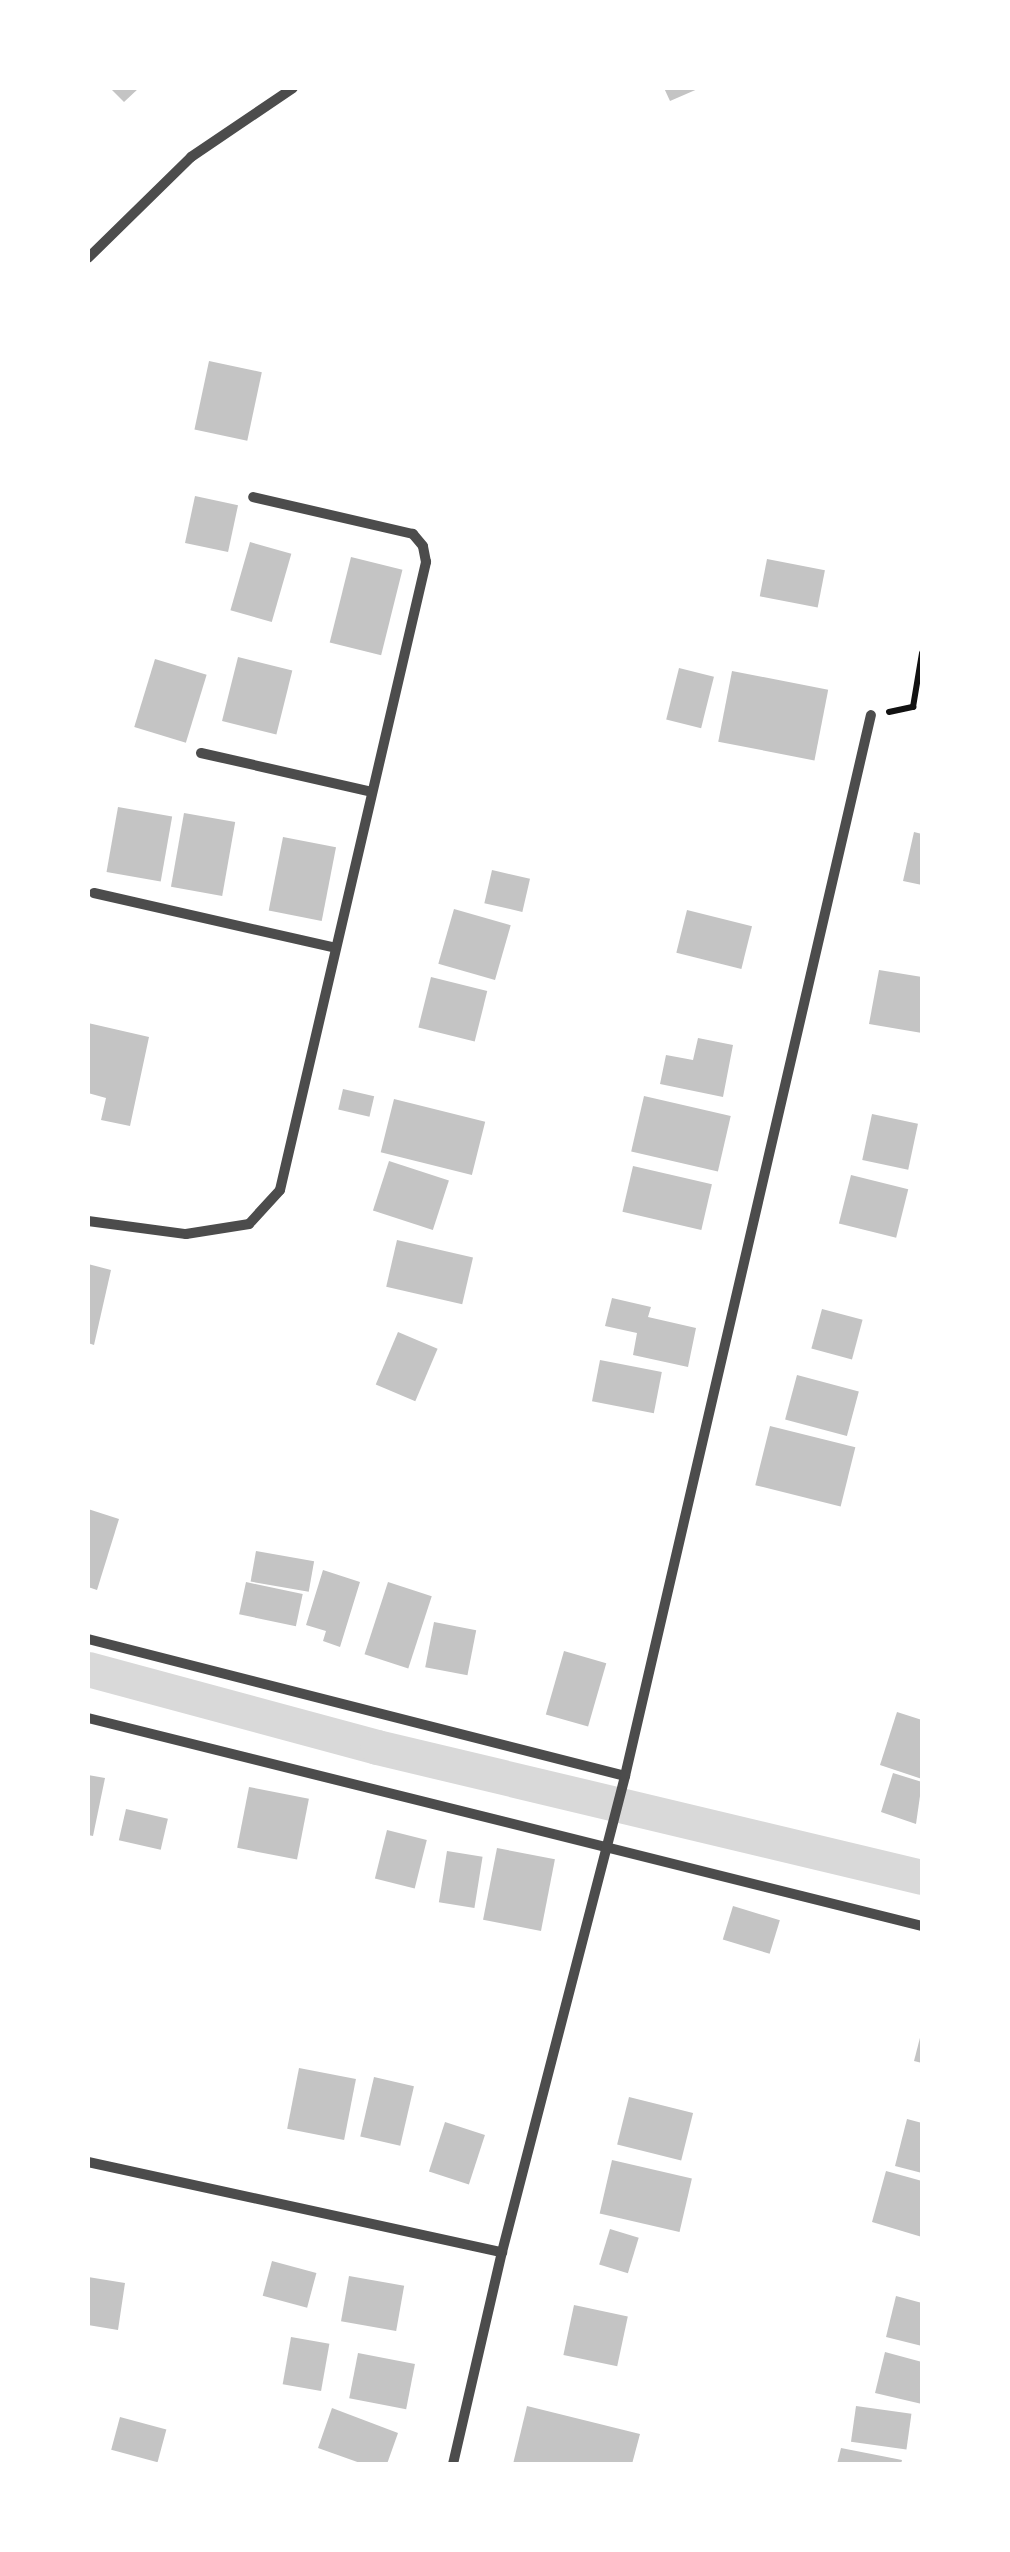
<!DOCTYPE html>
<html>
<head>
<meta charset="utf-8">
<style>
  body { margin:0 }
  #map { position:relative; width:1010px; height:2552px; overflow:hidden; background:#fff; font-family:"Exo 2",sans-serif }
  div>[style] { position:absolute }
  .canal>* { height:35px; margin:-17.5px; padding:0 17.5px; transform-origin:17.5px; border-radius:17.5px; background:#d9d9d9 }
  .building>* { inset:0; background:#c4c4c4; transform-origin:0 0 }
  .path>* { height:6px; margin:-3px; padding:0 3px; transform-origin:3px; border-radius:3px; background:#111 }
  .minor>* { height:10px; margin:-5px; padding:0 5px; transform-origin:5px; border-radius:5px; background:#4c4c4c }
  span { translate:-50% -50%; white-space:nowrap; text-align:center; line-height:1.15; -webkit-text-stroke:10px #fff; paint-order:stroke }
  .frame { position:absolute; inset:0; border:90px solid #fff; pointer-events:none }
</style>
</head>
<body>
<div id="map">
  <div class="canal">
    <i style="left:88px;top:1669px;width:299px;rotate:15.1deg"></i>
    <i style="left:377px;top:1747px;width:560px;rotate:13.42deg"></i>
  </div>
  <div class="building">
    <i style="clip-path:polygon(110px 88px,139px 88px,124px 102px)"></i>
    <i style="clip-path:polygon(664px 88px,700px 88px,670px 101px)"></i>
    <i style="left:209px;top:361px;width:54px;height:70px;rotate:12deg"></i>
    <i style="left:195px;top:496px;width:44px;height:48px;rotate:12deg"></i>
    <i style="left:250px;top:542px;width:43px;height:71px;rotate:16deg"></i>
    <i style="left:351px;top:557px;width:53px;height:88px;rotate:14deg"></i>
    <i style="left:767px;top:559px;width:59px;height:38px;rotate:11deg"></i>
    <i style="left:238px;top:657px;width:56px;height:66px;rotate:14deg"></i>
    <i style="left:155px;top:659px;width:54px;height:71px;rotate:17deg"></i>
    <i style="left:679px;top:668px;width:36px;height:53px;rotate:14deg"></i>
    <i style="left:732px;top:671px;width:98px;height:72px;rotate:11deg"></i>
    <i style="left:118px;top:807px;width:55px;height:66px;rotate:10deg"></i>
    <i style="left:184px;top:813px;width:52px;height:75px;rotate:10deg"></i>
    <i style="clip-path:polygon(914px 832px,922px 834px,922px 885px,903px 881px)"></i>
    <i style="left:283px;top:837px;width:54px;height:75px;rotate:11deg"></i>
    <i style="left:492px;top:870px;width:39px;height:34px;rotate:13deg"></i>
    <i style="left:454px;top:909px;width:59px;height:57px;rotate:16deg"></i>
    <i style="left:687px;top:910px;width:67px;height:44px;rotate:14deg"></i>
    <i style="clip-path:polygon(879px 970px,922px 977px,922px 1033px,869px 1024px)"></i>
    <i style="left:431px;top:977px;width:58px;height:52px;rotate:14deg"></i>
    <i style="clip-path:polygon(88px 1023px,149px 1037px,130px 1126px,101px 1120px,106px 1098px,88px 1093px)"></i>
    <i style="clip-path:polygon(698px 1038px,733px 1045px,723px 1097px,660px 1084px,666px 1055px,693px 1060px)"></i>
    <i style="left:343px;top:1089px;width:32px;height:21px;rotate:13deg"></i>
    <i style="left:644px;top:1096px;width:89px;height:57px;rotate:13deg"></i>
    <i style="left:394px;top:1099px;width:94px;height:55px;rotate:14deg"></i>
    <i style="left:872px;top:1114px;width:47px;height:47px;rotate:12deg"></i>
    <i style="left:389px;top:1161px;width:63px;height:52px;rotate:18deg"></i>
    <i style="left:633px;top:1166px;width:81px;height:47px;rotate:13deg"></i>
    <i style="left:851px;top:1175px;width:59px;height:50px;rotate:14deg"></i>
    <i style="left:397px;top:1240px;width:78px;height:48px;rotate:13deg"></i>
    <i style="clip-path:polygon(88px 1264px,111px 1270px,94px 1345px,88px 1343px)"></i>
    <i style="clip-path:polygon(612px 1298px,651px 1307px,648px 1317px,696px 1328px,688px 1367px,633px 1355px,637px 1333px,605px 1326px)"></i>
    <i style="left:822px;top:1309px;width:42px;height:41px;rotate:15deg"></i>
    <i style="left:398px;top:1332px;width:43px;height:57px;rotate:23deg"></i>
    <i style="left:600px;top:1360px;width:63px;height:42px;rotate:11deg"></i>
    <i style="left:797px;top:1375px;width:64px;height:46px;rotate:15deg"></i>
    <i style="left:770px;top:1426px;width:88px;height:61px;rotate:14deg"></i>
    <i style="clip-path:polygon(88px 1509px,119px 1519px,97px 1590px,88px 1587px)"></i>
    <i style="left:256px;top:1551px;width:59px;height:31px;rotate:10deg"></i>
    <i style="clip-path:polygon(323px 1570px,360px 1582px,340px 1647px,323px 1641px,326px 1631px,306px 1625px)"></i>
    <i style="left:246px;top:1582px;width:58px;height:33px;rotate:12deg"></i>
    <i style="left:388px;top:1582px;width:46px;height:76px;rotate:18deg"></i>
    <i style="left:434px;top:1622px;width:43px;height:46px;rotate:11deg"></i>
    <i style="left:564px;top:1651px;width:44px;height:66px;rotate:16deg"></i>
    <i style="clip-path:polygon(897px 1712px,922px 1720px,922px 1779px,880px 1765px)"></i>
    <i style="clip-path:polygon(893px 1773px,922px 1782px,916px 1824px,881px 1812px)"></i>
    <i style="clip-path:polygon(88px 1775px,105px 1778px,93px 1836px,88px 1835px)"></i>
    <i style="left:249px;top:1787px;width:61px;height:62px;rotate:11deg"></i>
    <i style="left:126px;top:1809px;width:43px;height:32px;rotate:13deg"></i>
    <i style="left:387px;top:1830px;width:41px;height:50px;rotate:14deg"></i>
    <i style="left:497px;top:1848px;width:59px;height:73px;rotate:11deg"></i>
    <i style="left:447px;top:1851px;width:36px;height:52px;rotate:9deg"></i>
    <i style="left:733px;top:1906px;width:49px;height:35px;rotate:17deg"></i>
    <i style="clip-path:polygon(922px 2030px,922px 2063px,914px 2061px)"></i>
    <i style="left:299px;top:2068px;width:58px;height:62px;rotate:11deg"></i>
    <i style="left:374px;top:2077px;width:41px;height:61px;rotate:13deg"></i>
    <i style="left:629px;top:2097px;width:66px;height:49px;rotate:14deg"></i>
    <i style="clip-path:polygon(907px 2119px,922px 2123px,922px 2173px,895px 2166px)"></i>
    <i style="left:445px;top:2122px;width:42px;height:52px;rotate:18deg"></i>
    <i style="left:612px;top:2160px;width:82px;height:55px;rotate:13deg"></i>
    <i style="clip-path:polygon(886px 2171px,922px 2181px,922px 2237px,872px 2222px)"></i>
    <i style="left:610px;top:2229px;width:30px;height:37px;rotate:17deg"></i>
    <i style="left:272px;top:2261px;width:46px;height:36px;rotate:15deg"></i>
    <i style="left:349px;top:2276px;width:56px;height:46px;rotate:10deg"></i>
    <i style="clip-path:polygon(88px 2277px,125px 2283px,118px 2330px,88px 2325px)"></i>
    <i style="clip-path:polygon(896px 2296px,922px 2303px,922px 2346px,886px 2337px)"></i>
    <i style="left:574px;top:2305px;width:55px;height:51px;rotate:12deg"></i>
    <i style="left:291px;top:2337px;width:39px;height:48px;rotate:10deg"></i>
    <i style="clip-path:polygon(885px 2352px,922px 2362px,922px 2404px,875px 2393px)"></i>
    <i style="left:358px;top:2353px;width:58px;height:46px;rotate:11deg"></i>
    <i style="clip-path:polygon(527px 2406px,640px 2434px,632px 2464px,513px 2464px)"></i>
    <i style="left:856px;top:2406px;width:56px;height:36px;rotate:8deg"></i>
    <i style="clip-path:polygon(332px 2408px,398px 2433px,387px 2464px,363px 2464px,318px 2448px)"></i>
    <i style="left:120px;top:2417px;width:48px;height:34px;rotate:15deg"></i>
    <i style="clip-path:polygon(841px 2448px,902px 2460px,901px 2464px,837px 2464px)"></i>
  </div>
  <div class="path">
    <i style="left:889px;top:712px;width:25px;rotate:-12deg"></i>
    <i style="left:913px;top:707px;width:55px;rotate:-80.5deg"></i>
  </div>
  <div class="minor">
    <i style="left:88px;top:258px;width:144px;rotate:-44.4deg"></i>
    <i style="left:191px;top:157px;width:123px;rotate:-34.1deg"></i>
    <i style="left:201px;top:753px;width:175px;rotate:12.8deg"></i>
    <i style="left:94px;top:893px;width:248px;rotate:12.8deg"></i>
    <i style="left:88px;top:1221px;width:99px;rotate:7.6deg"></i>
    <i style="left:186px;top:1234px;width:64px;rotate:-9deg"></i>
    <i style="left:249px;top:1224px;width:46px;rotate:-47.6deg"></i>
    <i style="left:280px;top:1190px;width:645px;rotate:-76.91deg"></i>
    <i style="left:426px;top:562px;width:16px;rotate:-101deg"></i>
    <i style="left:423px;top:546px;width:16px;rotate:-130deg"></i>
    <i style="left:413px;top:534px;width:164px;rotate:-167deg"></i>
    <i style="left:88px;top:1639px;width:554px;rotate:14.31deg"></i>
    <i style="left:88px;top:1718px;width:860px;rotate:14deg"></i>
    <i style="left:88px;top:2162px;width:424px;rotate:12.3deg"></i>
    <i style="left:453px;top:2464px;width:218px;rotate:-77deg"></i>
    <i style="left:502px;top:2252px;width:492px;rotate:-75.5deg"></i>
    <i style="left:625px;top:1776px;width:1089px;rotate:-76.95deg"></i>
  </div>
  <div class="frame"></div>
</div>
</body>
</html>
